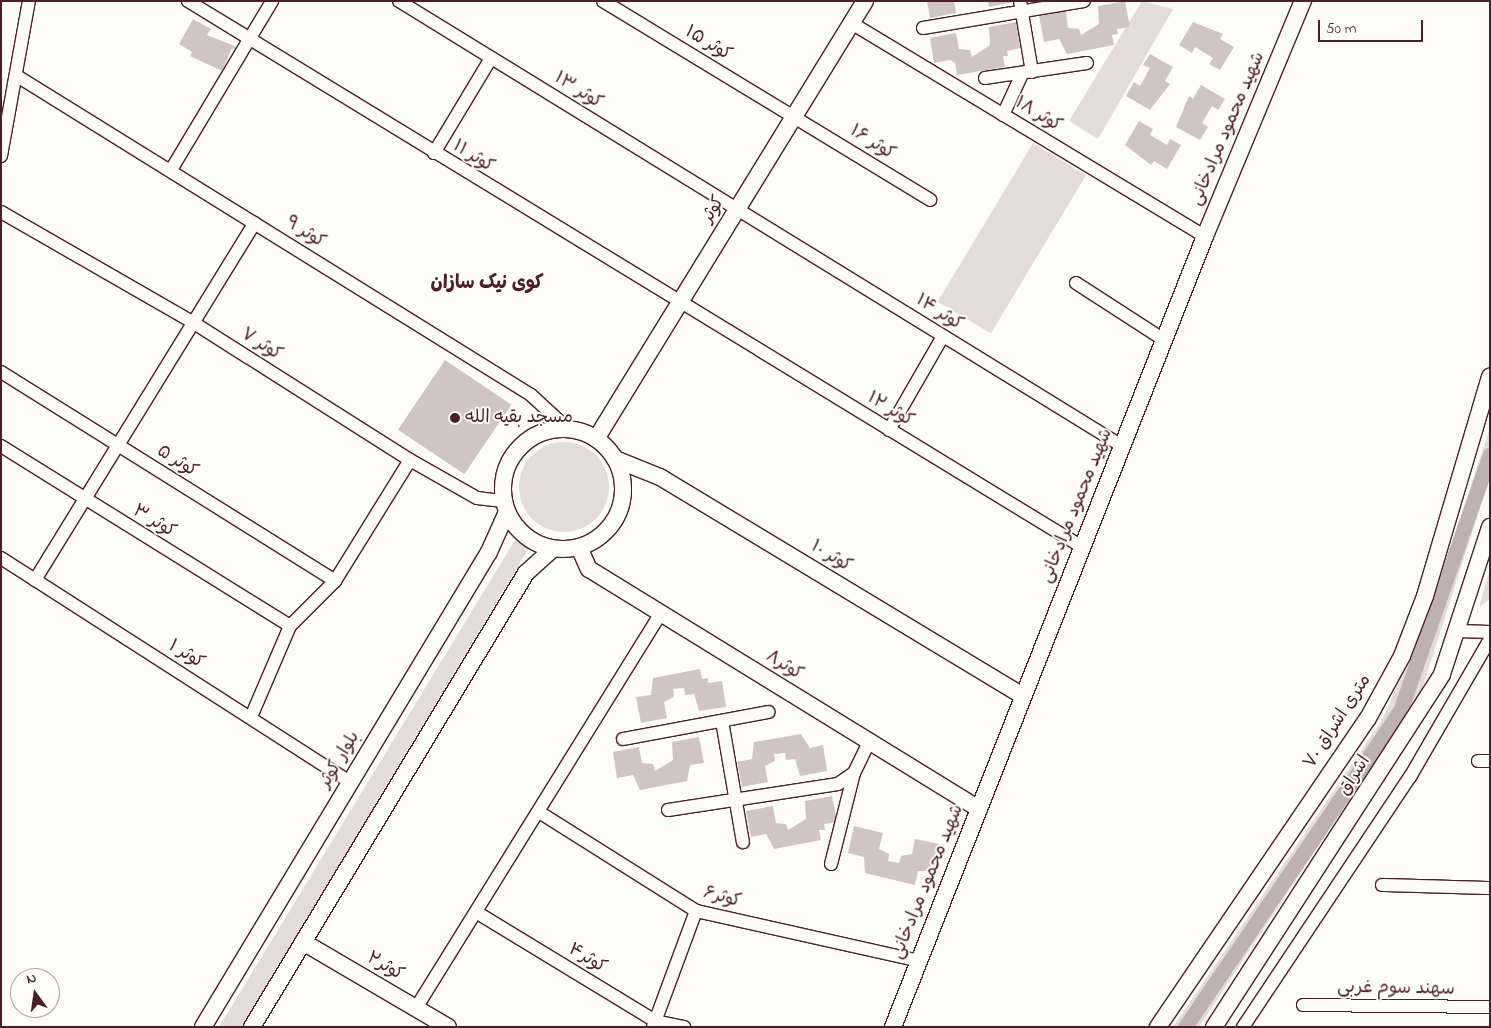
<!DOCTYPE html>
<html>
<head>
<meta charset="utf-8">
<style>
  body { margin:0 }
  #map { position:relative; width:1491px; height:1028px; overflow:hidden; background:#fdfcf7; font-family:"Indie Flower","Playpen Sans Arabic",sans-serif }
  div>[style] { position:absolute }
  .green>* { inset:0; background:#e3dcda; transform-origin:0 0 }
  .round { border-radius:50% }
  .canal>* { height:15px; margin:-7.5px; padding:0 7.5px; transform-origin:7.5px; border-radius:7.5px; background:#c0b1b1 }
  .building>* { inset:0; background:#d0c5c4; transform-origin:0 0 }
  .roads { filter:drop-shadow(1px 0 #4a1f2b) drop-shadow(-1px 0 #4a1f2b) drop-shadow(0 1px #4a1f2b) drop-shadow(0 -1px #4a1f2b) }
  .street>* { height:12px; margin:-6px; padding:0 6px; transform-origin:6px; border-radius:6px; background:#fdfcf7 }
  .secondary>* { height:16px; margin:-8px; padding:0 8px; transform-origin:8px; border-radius:8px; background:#fdfcf7 }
  .secondary>.ring { margin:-8px; padding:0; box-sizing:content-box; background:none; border:16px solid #fdfcf7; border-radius:50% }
  .dots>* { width:14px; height:14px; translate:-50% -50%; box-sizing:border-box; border:2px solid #fdfcf7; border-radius:50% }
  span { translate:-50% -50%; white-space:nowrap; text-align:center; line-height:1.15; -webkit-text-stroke:4px #fdfcf7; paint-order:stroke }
  .street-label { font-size:18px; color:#4a1f2b }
  .poi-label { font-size:18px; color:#4a1f2b }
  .left { translate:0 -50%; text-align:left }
  .neighbourhood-label { font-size:19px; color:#4a1f2b; font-weight:700 }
  .frame { position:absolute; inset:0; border:2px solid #4a1f2b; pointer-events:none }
  .north { position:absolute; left:10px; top:968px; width:50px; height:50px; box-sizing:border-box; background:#fdfcf7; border:1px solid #b5a4a5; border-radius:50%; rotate:346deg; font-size:14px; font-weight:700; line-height:20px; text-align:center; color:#4a1f2b }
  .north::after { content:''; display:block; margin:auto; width:18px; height:22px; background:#4a1f2b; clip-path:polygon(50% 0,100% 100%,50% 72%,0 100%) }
  .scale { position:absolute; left:1318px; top:20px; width:105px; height:22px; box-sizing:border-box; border:2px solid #4a1f2b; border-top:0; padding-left:6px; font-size:15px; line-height:18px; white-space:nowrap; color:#4a1f2b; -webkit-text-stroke:4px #fdfcf7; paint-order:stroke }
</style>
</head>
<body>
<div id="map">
  <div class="green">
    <i style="clip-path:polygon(1142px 1px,1173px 9px,1098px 139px,1069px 121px)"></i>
    <i style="left:1033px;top:143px;width:62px;height:185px;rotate:31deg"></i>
    <i style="clip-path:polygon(1490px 428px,1490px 477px,1422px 689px,1199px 1027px,1173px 1027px,1382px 720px,1431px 607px)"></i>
    <i class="round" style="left:519px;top:442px;width:90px;height:90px"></i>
    <i style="clip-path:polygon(515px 540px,529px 548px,242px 1027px,219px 1027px)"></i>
    <i style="clip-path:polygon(1490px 569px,1490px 599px,1479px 607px)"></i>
  </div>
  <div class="canal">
    <i style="left:1185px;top:1027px;width:382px;rotate:-55.8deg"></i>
    <i style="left:1400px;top:711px;width:272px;rotate:-70.7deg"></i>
  </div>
  <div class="building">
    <i style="clip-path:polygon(927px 1px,954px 1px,956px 13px,930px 18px)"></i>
    <i style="clip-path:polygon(988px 1px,1013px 1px,1013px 2px,989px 7px)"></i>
    <i style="clip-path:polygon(1125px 1px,1130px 27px,1117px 29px,1118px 34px,1112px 35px,1114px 45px,1067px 54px,1059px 39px,1044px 42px,1039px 16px,1066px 11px,1068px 28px,1079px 29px,1081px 35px,1099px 24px,1098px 6px)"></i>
    <i style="clip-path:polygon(193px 19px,211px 29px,207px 35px,237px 47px,231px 50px,222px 71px,190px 56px,192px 52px,179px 44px)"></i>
    <i style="clip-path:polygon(1016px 22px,1020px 48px,1007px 51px,1008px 56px,1003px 56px,1005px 67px,957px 75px,955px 63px,950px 60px,934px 63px,930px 38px,956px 33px,959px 49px,970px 50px,972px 57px,990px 45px,989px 27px)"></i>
    <i style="clip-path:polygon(1193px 22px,1223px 34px,1220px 39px,1234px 47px,1220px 70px,1209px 64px,1213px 58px,1195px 47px,1192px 53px,1179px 45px)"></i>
    <i style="clip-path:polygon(1150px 54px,1173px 67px,1165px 81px,1170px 84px,1150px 110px,1126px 96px,1134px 82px,1140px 86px,1150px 68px,1143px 65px)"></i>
    <i style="clip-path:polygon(1201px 85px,1225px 99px,1218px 110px,1212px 106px,1202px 123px,1208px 127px,1200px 140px,1176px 127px,1189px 96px,1193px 99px)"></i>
    <i style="clip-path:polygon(1139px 121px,1153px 129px,1150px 135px,1167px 145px,1170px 139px,1181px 145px,1167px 169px,1154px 161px,1151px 165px,1125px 145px)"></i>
    <i style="left:445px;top:360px;width:80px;height:84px;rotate:34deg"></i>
    <i style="clip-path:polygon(700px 669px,702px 679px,708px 678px,708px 683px,722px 681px,726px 707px,699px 711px,694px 694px,685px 695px,684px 688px,673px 689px,674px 697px,664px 702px,667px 718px,641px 723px,636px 697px,651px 695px,653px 678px)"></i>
    <i style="clip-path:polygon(801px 734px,810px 748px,823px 745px,827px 771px,800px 776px,795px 759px,786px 760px,785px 753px,774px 754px,775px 761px,765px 766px,768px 782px,742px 787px,737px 762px,752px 759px,754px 742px)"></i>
    <i style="clip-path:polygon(699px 737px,704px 763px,690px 765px,687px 781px,640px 790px,633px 775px,617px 778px,613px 752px,639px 747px,642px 763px,653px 764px,655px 771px,673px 760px,672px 742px)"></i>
    <i style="clip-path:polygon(832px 796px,837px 822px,824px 824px,825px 830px,819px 830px,821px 840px,774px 849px,766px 834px,751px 837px,746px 811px,773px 806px,776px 823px,786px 824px,788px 830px,806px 819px,805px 801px)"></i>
    <i style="clip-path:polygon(854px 826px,883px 833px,879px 849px,889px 854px,888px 861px,899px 863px,901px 856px,912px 854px,915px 839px,944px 845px,938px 871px,918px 871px,915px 885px,865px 873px,864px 857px,848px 853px)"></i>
  </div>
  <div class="roads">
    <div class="street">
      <i style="left:188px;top:1px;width:1048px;rotate:31.41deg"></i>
      <i style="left:399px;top:1px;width:849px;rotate:31.61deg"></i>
      <i style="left:603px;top:1px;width:383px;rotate:31.3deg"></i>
      <i style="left:1020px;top:1px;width:72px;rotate:80.4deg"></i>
      <i style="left:853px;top:24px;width:411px;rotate:31.1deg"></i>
      <i style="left:923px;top:28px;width:163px;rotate:-9.5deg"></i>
      <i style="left:17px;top:76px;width:605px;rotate:31.82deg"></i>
      <i style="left:531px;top:395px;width:50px;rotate:42.6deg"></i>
      <i style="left:985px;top:78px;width:103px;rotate:-8.4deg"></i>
      <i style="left:1003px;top:115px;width:45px;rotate:-65.1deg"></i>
      <i style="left:434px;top:153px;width:111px;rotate:-59deg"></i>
      <i style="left:1px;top:156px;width:158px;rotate:-79.8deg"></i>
      <i style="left:171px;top:170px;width:197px;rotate:-59.1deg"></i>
      <i style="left:1px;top:212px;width:223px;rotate:29.9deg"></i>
      <i style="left:194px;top:323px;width:256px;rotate:32.4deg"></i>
      <i style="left:410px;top:460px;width:77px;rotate:29.6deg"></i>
      <i style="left:477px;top:498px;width:26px;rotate:7deg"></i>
      <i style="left:1076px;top:283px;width:105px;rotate:32.9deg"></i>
      <i style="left:1px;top:372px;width:394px;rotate:32deg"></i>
      <i style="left:889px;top:430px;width:108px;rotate:-60.1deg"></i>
      <i style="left:1px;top:446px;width:340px;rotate:31.9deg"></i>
      <i style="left:1px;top:558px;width:415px;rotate:32.7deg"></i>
      <i style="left:35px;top:580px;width:419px;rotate:-58.4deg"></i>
      <i style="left:1458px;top:631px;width:32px;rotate:2deg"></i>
      <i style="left:251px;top:717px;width:99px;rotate:-66.8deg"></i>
      <i style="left:290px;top:626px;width:64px;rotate:-45deg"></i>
      <i style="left:335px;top:581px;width:142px;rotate:-58.2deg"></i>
      <i style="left:722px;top:721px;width:123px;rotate:80.2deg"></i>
      <i style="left:623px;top:739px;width:148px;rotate:-10.5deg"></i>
      <i style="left:1478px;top:761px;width:12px"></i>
      <i style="left:668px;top:810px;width:172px;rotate:-8.7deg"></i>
      <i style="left:838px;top:784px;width:19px;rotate:-35deg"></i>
      <i style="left:854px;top:773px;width:34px;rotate:-64deg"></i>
      <i style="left:539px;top:812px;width:186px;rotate:32.2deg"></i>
      <i style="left:696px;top:911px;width:229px;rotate:12.6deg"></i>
      <i style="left:831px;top:864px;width:94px;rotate:-75.8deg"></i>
      <i style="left:1382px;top:885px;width:108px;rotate:1.6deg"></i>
      <i style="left:476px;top:912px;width:210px;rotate:31.3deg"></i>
      <i style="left:655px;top:1021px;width:30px;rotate:12deg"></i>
      <i style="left:1303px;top:1005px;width:187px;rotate:0.6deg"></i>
      <i style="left:416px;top:1008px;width:465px;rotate:-58.2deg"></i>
      <i style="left:653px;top:1027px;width:124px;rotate:-69.7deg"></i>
      <i style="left:1243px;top:1027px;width:301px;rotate:-56.3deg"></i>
      <i style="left:1410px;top:777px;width:160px;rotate:-59.9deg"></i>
    </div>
    <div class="secondary">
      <i class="ring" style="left:503px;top:429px;width:104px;height:104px"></i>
      <i style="left:596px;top:439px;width:514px;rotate:-58.44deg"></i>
      <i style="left:615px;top:459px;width:48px;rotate:21.8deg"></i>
      <i style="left:660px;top:477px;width:424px;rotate:31.1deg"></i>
      <i style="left:579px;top:547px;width:24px;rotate:66deg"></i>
      <i style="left:589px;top:569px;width:458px;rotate:31.6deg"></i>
      <i style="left:303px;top:942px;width:168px;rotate:30.4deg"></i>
      <i style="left:203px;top:1027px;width:554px;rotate:-58.95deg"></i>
      <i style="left:489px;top:552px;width:44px;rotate:-65.8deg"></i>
      <i style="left:252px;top:1027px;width:530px;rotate:-58.89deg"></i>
      <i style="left:526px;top:573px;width:36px;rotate:-42deg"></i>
      <i style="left:893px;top:1027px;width:850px;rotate:-68.47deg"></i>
      <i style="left:1205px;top:236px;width:255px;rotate:-67.4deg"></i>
      <i style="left:1158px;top:1027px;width:371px;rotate:-55.8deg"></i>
      <i style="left:1367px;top:720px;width:73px;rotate:-61.3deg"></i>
      <i style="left:1402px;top:656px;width:64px;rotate:-69deg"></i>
      <i style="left:1425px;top:596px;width:229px;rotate:-73.5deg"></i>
      <i style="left:1214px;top:1027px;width:420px;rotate:-57.1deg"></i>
      <i style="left:1442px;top:674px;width:155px;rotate:-71.9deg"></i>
    </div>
  </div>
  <div class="dots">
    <i style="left:455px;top:418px;background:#4a1f2b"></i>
  </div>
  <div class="street-label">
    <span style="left:708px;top:44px;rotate:31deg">۱۵ کوثر</span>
    <span style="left:578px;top:91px;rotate:32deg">کوثر ۱۳</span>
    <span style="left:1038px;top:115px;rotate:31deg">کوثر ۱۸</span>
    <span style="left:1228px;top:129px;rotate:-67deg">شهید محمود مرادخانی</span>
    <span style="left:872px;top:143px;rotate:32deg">کوثر ۱۶</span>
    <span style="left:473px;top:157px;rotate:32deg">کوثر ۱۱</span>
    <span style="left:714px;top:210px;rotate:-58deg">کوثر</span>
    <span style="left:305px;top:233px;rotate:32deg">کوثر ۹</span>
    <span style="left:939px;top:313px;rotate:32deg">کوثر ۱۴</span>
    <span style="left:261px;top:345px;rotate:32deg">کوثر ۷</span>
    <span style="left:890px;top:410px;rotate:31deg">کوثر ۱۲</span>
    <span style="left:177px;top:462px;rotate:32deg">کوثر ۵</span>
    <span style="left:1077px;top:506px;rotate:-68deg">شهید محمود مرادخانی</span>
    <span style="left:154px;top:522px;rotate:31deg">کوثر ۳</span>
    <span style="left:831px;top:557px;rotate:31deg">کوثر ۱۰</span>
    <span style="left:186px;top:655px;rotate:32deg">کوثر ۱</span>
    <span style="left:784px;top:666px;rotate:32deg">کوثر۸</span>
    <span style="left:1338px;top:722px;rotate:-57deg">۷۰ متری اشراق</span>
    <span style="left:340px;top:760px;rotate:-59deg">بلوار کوثر</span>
    <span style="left:1355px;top:776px;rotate:-57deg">اشراق</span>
    <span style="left:928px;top:882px;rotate:-68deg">شهید محمود مرادخانی</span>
    <span style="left:722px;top:898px;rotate:15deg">کوثر۶</span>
    <span style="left:587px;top:959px;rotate:31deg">کوثر۴</span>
    <span style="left:385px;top:967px;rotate:30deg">کوثر۲</span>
    <span style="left:1396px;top:989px;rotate:1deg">سهند سوم غربی</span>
  </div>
  <div class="poi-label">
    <span class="left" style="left:465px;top:418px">مسجد بقیه الله</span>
  </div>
  <div class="neighbourhood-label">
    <span style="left:487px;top:284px">کوی نیک سازان</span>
  </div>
  <div class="frame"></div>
  <div class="north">N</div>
  <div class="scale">50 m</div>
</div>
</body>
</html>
